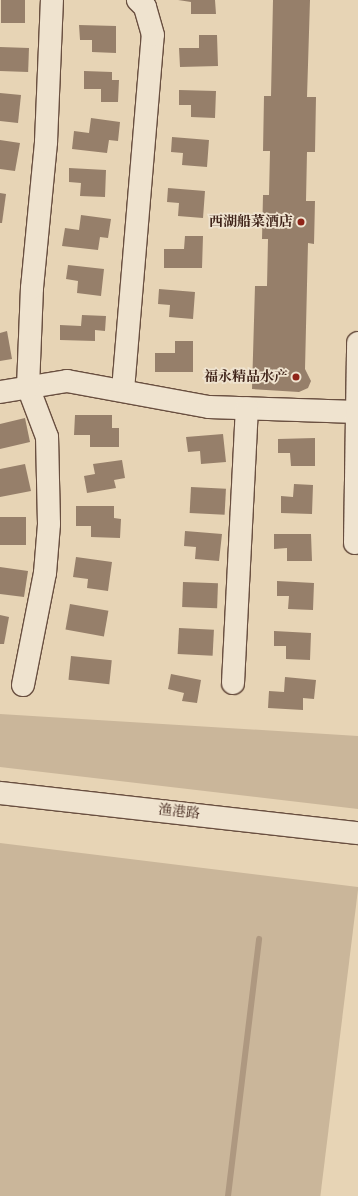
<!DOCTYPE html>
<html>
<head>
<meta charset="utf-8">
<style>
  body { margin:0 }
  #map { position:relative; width:358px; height:1196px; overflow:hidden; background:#e7d4b5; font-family:Cardo,"Noto Serif SC",serif }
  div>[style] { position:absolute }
  .green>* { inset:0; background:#cab69a; transform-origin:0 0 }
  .stream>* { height:6px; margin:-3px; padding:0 3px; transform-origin:3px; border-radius:3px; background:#ae9880 }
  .building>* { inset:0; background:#967f6a; transform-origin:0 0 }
  .roads { filter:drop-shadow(1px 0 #694f40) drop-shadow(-1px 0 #694f40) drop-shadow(0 1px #694f40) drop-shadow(0 -1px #694f40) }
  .minor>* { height:22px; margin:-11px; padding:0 11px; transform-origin:11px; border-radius:11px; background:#efe3cf }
  .dots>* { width:11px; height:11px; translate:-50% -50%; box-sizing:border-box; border:2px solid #efe3cf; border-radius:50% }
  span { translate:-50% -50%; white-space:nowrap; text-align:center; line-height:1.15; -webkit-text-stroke:3.5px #efe3cf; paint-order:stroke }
  .poi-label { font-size:14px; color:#3f2319; font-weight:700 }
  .right { translate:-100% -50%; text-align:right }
  .street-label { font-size:14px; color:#3f2319 }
</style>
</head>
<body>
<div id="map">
  <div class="green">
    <i style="clip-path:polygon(0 714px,358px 736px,358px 809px,0 767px)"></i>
    <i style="left:0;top:843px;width:361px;height:353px;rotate:7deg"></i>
  </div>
  <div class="stream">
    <i style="left:228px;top:1196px;width:259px;rotate:-83.1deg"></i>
  </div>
  <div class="building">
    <i style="left:1px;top:0;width:24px;height:23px"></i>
    <i style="clip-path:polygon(178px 0,215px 0,216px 14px,191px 14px,191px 2px)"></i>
    <i style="clip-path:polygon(273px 0,310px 0,307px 97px,316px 97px,315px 152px,307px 152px,306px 201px,315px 201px,314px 244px,308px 243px,305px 369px,311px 381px,308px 388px,299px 392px,252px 389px,255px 286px,267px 286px,268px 239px,262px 239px,263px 195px,269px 195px,270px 151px,263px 151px,264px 96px,271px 96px)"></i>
    <i style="clip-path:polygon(79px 25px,116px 26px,116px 53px,92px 52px,92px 40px,80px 40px)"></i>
    <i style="clip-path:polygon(199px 35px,217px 35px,218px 66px,180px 67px,179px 48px,199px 48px)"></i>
    <i style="left:0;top:47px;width:29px;height:24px;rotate:2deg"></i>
    <i style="clip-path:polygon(84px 71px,112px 72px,112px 80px,119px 80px,118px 102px,101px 102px,101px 89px,84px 89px)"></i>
    <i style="clip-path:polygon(179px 90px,216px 91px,215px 118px,191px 117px,191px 105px,179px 105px)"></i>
    <i style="clip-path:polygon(0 93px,21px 95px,18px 123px,0 121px)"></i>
    <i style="clip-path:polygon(91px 118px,120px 122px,118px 141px,109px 140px,107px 153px,72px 149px,74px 131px,89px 133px)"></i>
    <i style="clip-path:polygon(172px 137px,209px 140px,207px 167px,182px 165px,183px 153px,171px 152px)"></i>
    <i style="clip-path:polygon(0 140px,20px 143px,15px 171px,0 169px)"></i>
    <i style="clip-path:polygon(69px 168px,106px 170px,105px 197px,80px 196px,81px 183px,69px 182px)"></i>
    <i style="clip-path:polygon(168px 188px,205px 191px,203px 218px,178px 216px,179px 203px,167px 202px)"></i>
    <i style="clip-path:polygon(0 193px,6px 194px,2px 223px,0 223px)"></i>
    <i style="clip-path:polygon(81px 215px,111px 219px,108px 238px,100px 237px,98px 250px,62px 246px,65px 228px,79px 230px)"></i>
    <i style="clip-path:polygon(185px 236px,203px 236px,202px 268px,164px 268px,164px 249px,184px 249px)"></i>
    <i style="clip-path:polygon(68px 265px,104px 269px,101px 296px,77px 293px,78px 281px,66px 279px)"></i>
    <i style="clip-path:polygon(159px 289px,195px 292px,193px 319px,169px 317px,170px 305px,158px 304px)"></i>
    <i style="clip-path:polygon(82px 315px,106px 316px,105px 331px,95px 330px,95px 341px,60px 340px,60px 325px,81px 326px)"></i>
    <i style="clip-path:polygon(7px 331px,12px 359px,0 361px,0 333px)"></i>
    <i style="clip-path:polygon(175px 341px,193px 341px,193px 372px,155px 372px,155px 353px,175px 353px)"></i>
    <i style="clip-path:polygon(75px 415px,112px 415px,112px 428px,119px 428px,119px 447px,90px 447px,90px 435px,74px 435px)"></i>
    <i style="clip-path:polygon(25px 418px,30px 442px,0 449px,0 424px)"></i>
    <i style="clip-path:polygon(223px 434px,226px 462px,201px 464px,200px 451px,188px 452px,186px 437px)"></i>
    <i style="clip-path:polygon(315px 438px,315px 466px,291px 466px,290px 453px,278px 453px,278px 439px)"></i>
    <i style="clip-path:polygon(122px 460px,125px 478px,114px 480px,116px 488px,87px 493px,84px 476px,95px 474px,93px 464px)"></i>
    <i style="clip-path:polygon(25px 464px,31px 491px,0 497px,0 469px)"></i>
    <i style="clip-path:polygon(294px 484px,313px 485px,312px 514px,281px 513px,281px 496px,293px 497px)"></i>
    <i style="left:191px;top:487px;width:35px;height:26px;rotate:3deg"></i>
    <i style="clip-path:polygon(76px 506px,114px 506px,114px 518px,121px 519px,120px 538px,91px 537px,91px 526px,76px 526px)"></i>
    <i style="left:0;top:517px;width:26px;height:28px"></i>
    <i style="clip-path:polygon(185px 531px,222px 534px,219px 561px,195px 559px,196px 547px,184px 546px)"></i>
    <i style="clip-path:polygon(274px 534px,311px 534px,312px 561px,287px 561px,287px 548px,274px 549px)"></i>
    <i style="clip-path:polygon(76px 557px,112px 562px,108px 591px,87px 588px,88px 579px,73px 577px)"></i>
    <i style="clip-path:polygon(0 567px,28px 571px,24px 597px,0 594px)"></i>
    <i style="clip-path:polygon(277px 581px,314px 583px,313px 610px,288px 609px,289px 596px,277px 596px)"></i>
    <i style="left:183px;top:582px;width:35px;height:25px;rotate:2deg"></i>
    <i style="left:70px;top:604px;width:39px;height:26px;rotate:10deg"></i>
    <i style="clip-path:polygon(0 615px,9px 617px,4px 644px,0 644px)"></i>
    <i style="left:179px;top:628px;width:35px;height:26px;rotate:3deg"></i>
    <i style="clip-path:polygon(274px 631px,311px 633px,310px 660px,286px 659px,286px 646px,274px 646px)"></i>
    <i style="left:71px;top:656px;width:41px;height:24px;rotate:6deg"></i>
    <i style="clip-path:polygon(171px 674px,201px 680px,197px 703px,182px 701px,184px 693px,168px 689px)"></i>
    <i style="clip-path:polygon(285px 677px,316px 680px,314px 699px,303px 698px,303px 710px,268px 708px,269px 691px,284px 692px)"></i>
  </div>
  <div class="roads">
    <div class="minor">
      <i style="left:123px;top:390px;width:356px;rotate:-85.2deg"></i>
      <i style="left:153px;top:35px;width:29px;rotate:-106deg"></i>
      <i style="left:145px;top:7px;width:10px;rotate:-135deg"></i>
      <i style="left:0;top:392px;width:68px;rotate:-9.3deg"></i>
      <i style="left:67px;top:381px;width:144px;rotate:10.4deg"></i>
      <i style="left:209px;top:407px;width:148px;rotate:1.9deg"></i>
      <i style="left:355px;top:543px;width:200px;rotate:-89.1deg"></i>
      <i style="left:233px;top:683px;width:275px;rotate:-87.1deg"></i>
      <i style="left:23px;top:685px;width:114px;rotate:-78.9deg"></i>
      <i style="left:45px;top:573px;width:49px;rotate:-85.3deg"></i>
      <i style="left:49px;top:524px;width:87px;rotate:-91.3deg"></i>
      <i style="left:47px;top:437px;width:53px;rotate:-110.8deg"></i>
      <i style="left:28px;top:387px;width:99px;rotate:-87.7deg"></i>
      <i style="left:32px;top:288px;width:147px;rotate:-84.5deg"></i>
      <i style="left:46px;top:142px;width:142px;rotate:-87.6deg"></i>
      <i style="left:0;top:793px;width:360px;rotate:6.4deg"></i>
    </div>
  </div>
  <div class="dots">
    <i style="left:301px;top:222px;background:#8f2418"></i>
    <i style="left:296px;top:377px;background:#8f2418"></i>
  </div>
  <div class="poi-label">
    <span class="right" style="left:293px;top:222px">西湖船菜酒店</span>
    <span class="right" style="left:288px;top:377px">福永精品水产</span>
  </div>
  <div class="street-label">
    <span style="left:179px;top:812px;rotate:6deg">渔港路</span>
  </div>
</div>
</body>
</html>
